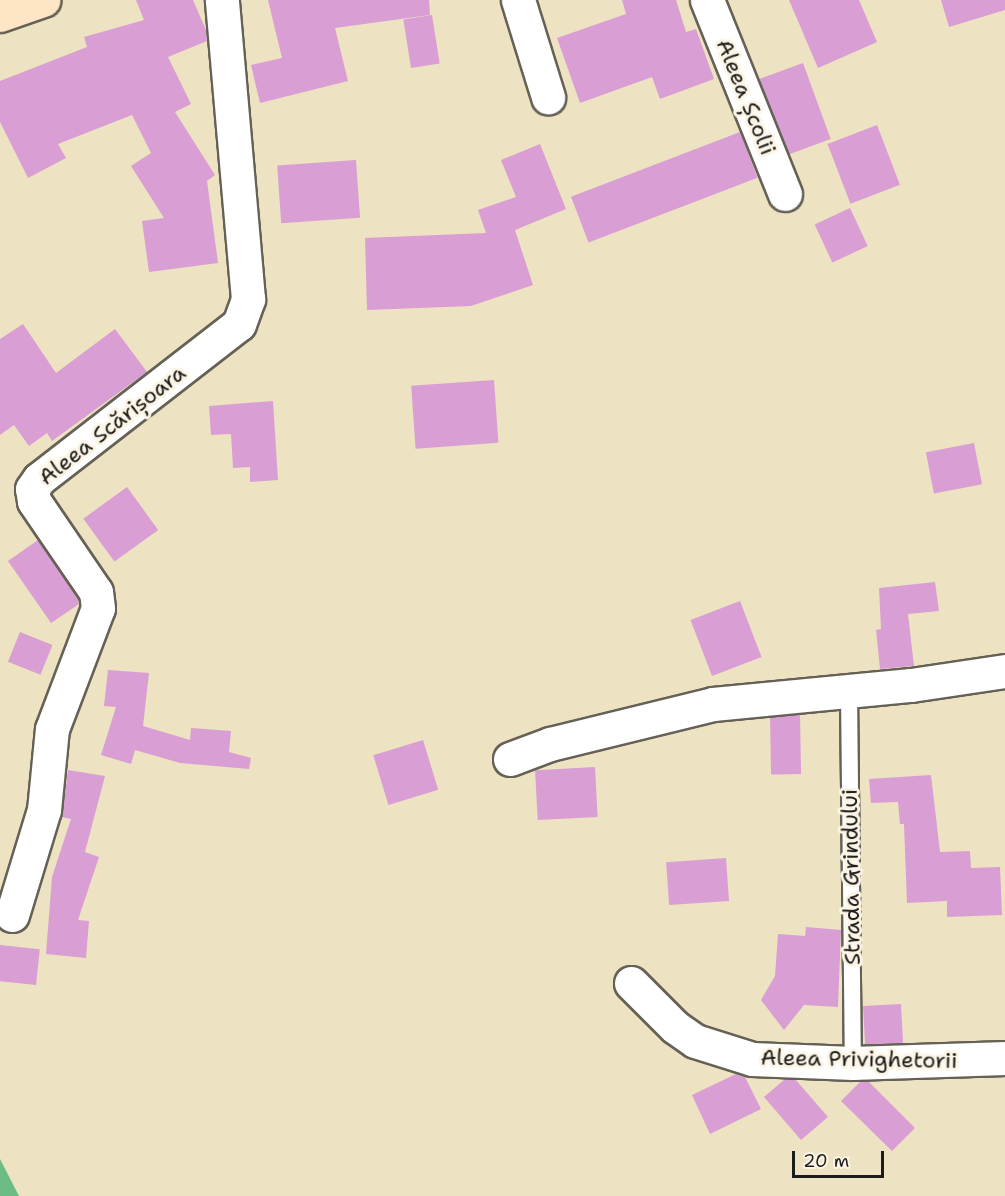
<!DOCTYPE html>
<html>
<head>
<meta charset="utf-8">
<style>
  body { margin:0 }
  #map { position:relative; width:1005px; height:1196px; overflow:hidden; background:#ede2c1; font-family:"Shantell Sans",sans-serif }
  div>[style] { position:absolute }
  .forest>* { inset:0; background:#6ebc85 }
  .building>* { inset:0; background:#d99ed4; transform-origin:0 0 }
  .roads { filter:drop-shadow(2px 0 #656156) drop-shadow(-2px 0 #656156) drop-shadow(0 2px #656156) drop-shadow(0 -2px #656156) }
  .service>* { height:16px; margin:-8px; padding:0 8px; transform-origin:8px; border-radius:8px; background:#fff }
  .minor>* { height:33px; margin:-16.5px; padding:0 16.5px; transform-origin:16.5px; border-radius:16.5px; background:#fff }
  .secondary>* { height:33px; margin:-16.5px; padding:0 16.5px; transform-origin:16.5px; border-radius:16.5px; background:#fde5c5 }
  span { translate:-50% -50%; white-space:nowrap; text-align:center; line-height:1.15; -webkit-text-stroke:6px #fcf5e5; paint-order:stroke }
  .street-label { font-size:22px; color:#1c1c1c }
  .scale { position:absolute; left:792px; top:1151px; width:92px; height:27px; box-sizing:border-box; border:3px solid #1c1c1c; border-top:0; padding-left:8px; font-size:18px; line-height:21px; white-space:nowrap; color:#1c1c1c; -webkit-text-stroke:4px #fcf5e5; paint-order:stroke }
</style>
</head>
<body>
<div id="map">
  <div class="forest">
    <i style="clip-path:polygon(0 1159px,19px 1196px,0 1196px)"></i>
  </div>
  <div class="building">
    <i style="clip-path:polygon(136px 0,193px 0,206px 30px,207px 41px,168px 57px,191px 104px,175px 112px,215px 175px,207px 181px,218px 263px,149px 272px,142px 221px,164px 218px,131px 166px,151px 153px,132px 115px,58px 144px,66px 158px,28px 178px,0 122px,0 81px,87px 47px,84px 37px,144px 20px)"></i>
    <i style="clip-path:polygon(268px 0,429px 0,430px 15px,335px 28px,348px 81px,260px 103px,251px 65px,282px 58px)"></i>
    <i style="clip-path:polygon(622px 0,676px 0,686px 32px,696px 29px,714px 79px,660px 99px,652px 77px,580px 103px,557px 38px,626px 14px)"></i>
    <i style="clip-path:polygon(789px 0,859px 0,877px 42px,818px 68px)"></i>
    <i style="clip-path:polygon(941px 0,1005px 0,1005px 10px,949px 27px)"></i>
    <i style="left:432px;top:15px;width:49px;height:29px;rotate:81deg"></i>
    <i style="left:803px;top:63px;width:81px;height:47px;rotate:70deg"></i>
    <i style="left:877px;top:125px;width:64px;height:53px;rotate:69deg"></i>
    <i style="left:740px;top:132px;width:49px;height:181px;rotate:69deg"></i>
    <i style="clip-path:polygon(540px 144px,566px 209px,515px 230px,533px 285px,471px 306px,367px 310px,365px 238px,486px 233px,478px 210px,516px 197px,501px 160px)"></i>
    <i style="left:356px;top:160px;width:58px;height:79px;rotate:86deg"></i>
    <i style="left:850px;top:208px;width:42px;height:39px;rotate:65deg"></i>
    <i style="clip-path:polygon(23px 324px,56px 373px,115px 329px,147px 372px,52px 441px,47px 433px,29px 446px,14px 425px,0 435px,0 339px)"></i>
    <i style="left:494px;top:380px;width:63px;height:83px;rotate:86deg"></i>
    <i style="clip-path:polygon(273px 401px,278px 480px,250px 482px,250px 467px,233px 468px,231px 434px,211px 435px,209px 406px)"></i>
    <i style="left:974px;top:443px;width:42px;height:49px;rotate:79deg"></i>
    <i style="left:127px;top:487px;width:53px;height:54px;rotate:54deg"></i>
    <i style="clip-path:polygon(38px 540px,78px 599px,79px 604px,51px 623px,8px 561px)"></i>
    <i style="clip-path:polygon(935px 582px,939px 611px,908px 614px,914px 666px,880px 669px,876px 630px,881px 629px,879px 588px)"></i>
    <i style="left:740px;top:601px;width:60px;height:53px;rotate:69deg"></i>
    <i style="left:20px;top:632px;width:35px;height:32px;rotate:22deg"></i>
    <i style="clip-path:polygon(108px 670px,149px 673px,143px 726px,190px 740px,191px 728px,231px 731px,229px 752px,251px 758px,249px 769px,180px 763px,135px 750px,131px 764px,101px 755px,116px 707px,104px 706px)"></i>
    <i style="left:800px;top:714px;width:60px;height:30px;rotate:89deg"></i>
    <i style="left:423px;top:740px;width:52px;height:52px;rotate:73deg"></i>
    <i style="left:595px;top:767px;width:50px;height:60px;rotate:87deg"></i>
    <i style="clip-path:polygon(68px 770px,105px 776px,85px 852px,99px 857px,78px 920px,89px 921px,86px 958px,46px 954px,52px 877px,71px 819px,62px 817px)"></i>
    <i style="clip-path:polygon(931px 775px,940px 852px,970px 851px,971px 868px,1000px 867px,1002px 915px,947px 917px,947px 901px,907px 903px,904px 824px,900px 824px,898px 802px,871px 803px,869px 779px)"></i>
    <i style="left:726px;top:858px;width:43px;height:60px;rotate:86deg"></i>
    <i style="clip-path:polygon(806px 927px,841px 930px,838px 1007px,804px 1005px,784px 1030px,761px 1000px,775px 976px,778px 934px,805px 936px)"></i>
    <i style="left:0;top:945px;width:40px;height:36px;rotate:6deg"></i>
    <i style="left:901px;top:1004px;width:39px;height:38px;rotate:87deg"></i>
    <i style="clip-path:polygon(736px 1074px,745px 1077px,761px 1109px,710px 1134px,692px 1095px)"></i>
    <i style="clip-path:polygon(785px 1079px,795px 1079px,828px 1117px,801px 1140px,764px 1097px)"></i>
    <i style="clip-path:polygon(868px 1081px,915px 1128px,892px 1151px,841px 1101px,860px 1082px)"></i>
  </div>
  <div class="roads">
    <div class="service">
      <i style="left:849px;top:692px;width:371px;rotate:89.4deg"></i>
    </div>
    <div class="minor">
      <i style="left:518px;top:0;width:102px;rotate:72.8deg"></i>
      <i style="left:707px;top:0;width:209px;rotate:68.1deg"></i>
      <i style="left:510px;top:759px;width:43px;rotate:-20.6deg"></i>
      <i style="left:550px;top:744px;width:168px;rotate:-13.8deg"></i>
      <i style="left:713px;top:704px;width:199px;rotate:-5.5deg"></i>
      <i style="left:911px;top:685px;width:95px;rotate:-8.5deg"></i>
      <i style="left:12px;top:915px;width:110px;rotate:-73.1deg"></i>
      <i style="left:44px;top:810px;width:81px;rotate:-84.4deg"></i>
      <i style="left:52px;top:729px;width:129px;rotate:-69.2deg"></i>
      <i style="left:98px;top:608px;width:16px;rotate:-97deg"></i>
      <i style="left:96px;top:592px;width:110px;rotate:-124.3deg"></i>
      <i style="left:34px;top:501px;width:12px;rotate:-99deg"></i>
      <i style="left:32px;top:489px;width:12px;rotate:-55deg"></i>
      <i style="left:39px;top:479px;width:253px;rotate:-37.8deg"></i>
      <i style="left:239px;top:324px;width:27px;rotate:-70deg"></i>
      <i style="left:248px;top:299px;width:300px;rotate:-95deg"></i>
      <i style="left:631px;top:983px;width:62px;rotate:45deg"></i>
      <i style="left:675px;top:1027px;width:24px;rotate:35deg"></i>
      <i style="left:695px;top:1041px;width:60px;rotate:17.5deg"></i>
      <i style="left:752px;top:1059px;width:101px;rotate:2.3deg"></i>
      <i style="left:853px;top:1063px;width:152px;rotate:-1.9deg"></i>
    </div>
    <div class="secondary">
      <i style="left:0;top:15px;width:46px;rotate:-19.2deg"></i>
    </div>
  </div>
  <div class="street-label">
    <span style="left:746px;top:97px;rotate:68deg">Aleea Școlii</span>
    <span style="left:112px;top:425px;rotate:-38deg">Aleea Scărișoara</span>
    <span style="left:851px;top:877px;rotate:-91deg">Strada Grindului</span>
    <span style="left:859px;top:1059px;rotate:1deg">Aleea Privighetorii</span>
  </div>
  <div class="scale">20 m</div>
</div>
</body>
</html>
